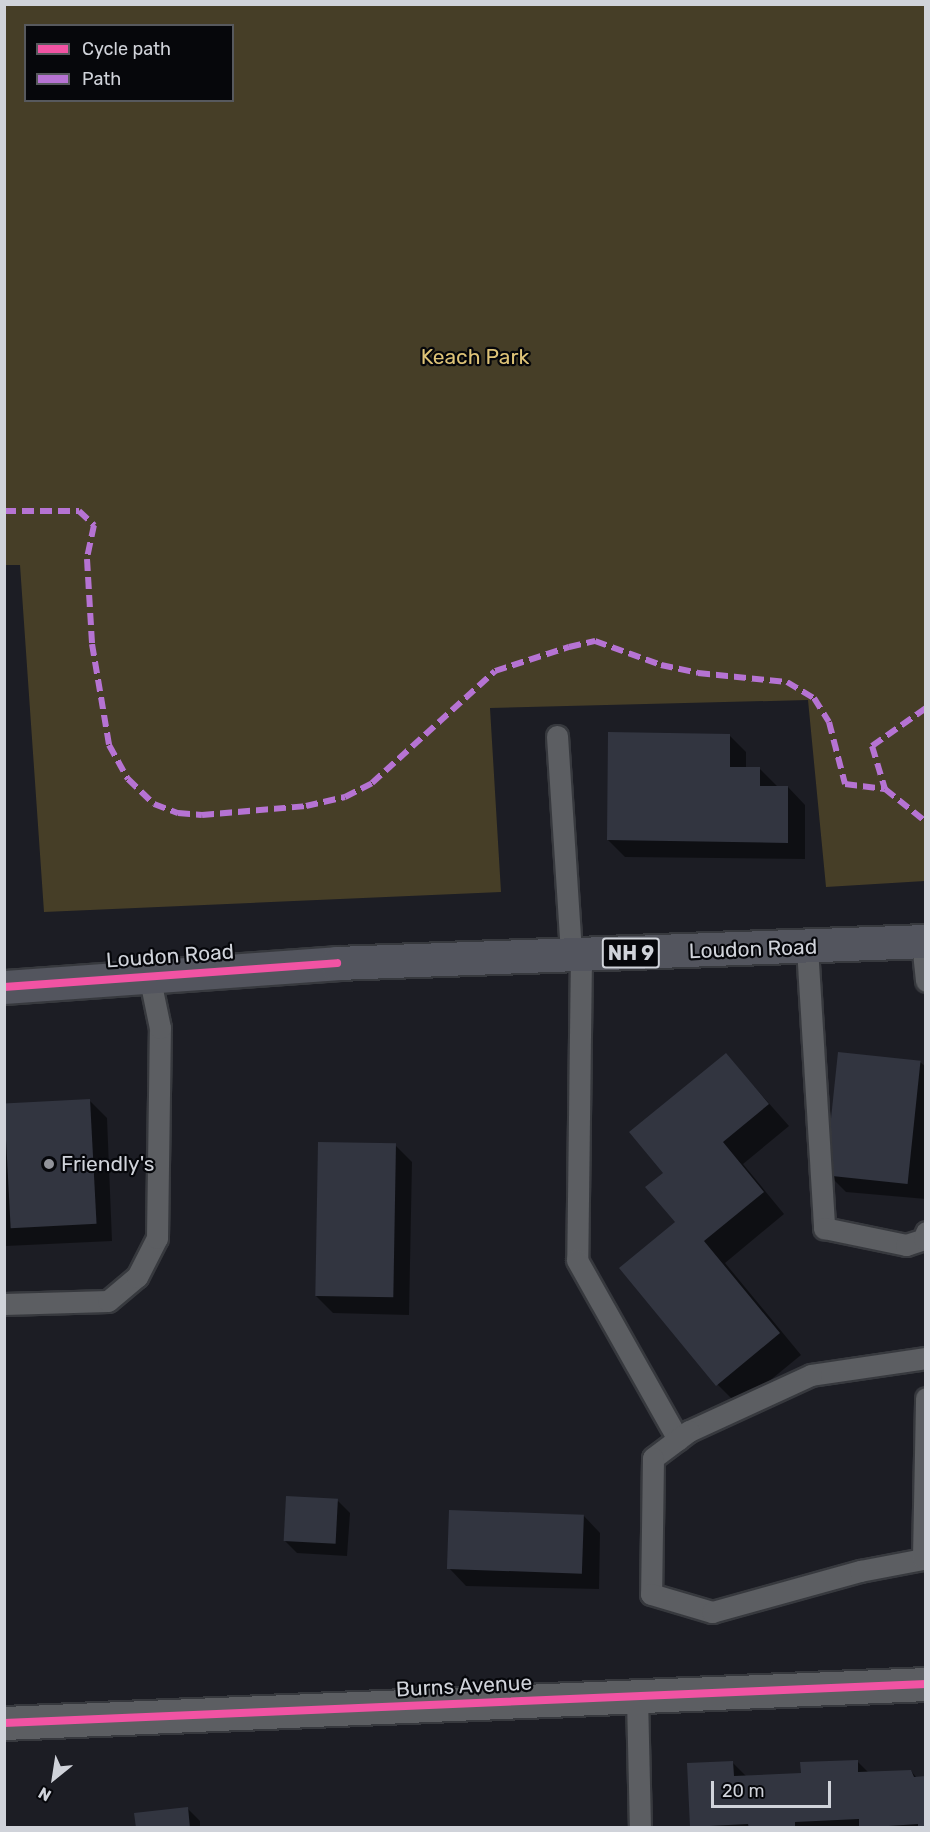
<!DOCTYPE html>
<html>
<head>
<meta charset="utf-8">
<style>
  body { margin:0 }
  #map { position:relative; width:930px; height:1832px; overflow:hidden; background:#1c1d24; font-family:Rubik,sans-serif }
  div>[style] { position:absolute }
  .green>* { inset:0; background:#463e27 }
  .shadow>* { inset:0; background:#0007 }
  .building>* { inset:0; background:#323540; transform-origin:0 0 }
  .roads { filter:drop-shadow(2px 0 #37393e) drop-shadow(-2px 0 #37393e) drop-shadow(0 2px #37393e) drop-shadow(0 -2px #37393e) }
  .lane>* { height:21px; margin:-10.5px; padding:0 10.5px; transform-origin:10.5px; border-radius:10.5px; background:#5c5e62 }
  .street>* { height:33px; margin:-16.5px; padding:0 16.5px; transform-origin:16.5px; border-radius:16.5px; background:#5c5e62 }
  .primary>* { height:33px; margin:-16.5px; padding:0 16.5px; transform-origin:16.5px; border-radius:16.5px; background:#53555e }
  .quiet>* { height:6px; margin-top:-3px; transform-origin:0; background:repeating-linear-gradient(90deg,#b673d3 0 12px,transparent 0 18px) }
  .cycleway>* { height:8px; margin:-4px; padding:0 4px; transform-origin:4px; border-radius:4px; background:#f153a3 }
  .dots>* { width:16px; height:16px; translate:-50% -50%; box-sizing:border-box; border:3px solid #06070b; border-radius:50% }
  span { translate:-50% -50%; white-space:nowrap; text-align:center; line-height:1.15; -webkit-text-stroke:4.5px #06070b; paint-order:stroke }
  .shield-label span { padding:2px 4px; background:#06070b; border:2px solid; border-radius:4px; -webkit-text-stroke-width:0 }
  .shield-label { font-size:20px; color:#d0d3da; font-weight:700 }
  .park-label { font-size:21px; color:#dec377 }
  .street-label { font-size:21px; color:#d0d3da }
  .poi-label { font-size:21px; color:#d0d3da }
  .left { translate:0 -50%; text-align:left }
  .frame { position:absolute; inset:0; border:6px solid #d0d3da; pointer-events:none }
  .legend { position:absolute; left:24px; top:24px; width:210px; height:78px; box-sizing:border-box; background:#06070b; border:2px solid #57595e; margin:0; padding:8px 10px; list-style:none; font-size:18px; color:#d0d3da }
  .legend li { display:flex; align-items:center; gap:12px; height:30px }
  .legend b { width:30px; border:2px solid #57595e }
  .north { position:absolute; left:24px; top:1748px; width:60px; height:60px; -webkit-text-stroke:4px #06070b; paint-order:stroke; rotate:210deg; font-size:16px; font-weight:700; line-height:24px; text-align:center; color:#d0d3da }
  .north::after { content:''; display:block; margin:auto; width:21px; height:27px; background:#d0d3da; clip-path:polygon(50% 0,100% 100%,50% 72%,0 100%) }
  .scale { position:absolute; left:711px; top:1781px; width:120px; height:27px; box-sizing:border-box; border:3px solid #d0d3da; border-top:0; padding-left:8px; font-size:18px; line-height:21px; white-space:nowrap; color:#d0d3da; -webkit-text-stroke:4px #06070b; paint-order:stroke }
</style>
</head>
<body>
<div id="map">
  <div class="green">
    <i style="clip-path:polygon(evenodd,4px 5px,925px 5px,925px 881px,826px 887px,808px 700px,490px 708px,501px 892px,44px 912px,20px 565px,4px 565px,4px 5px,26px 26px,232px 26px,232px 100px,26px 100px,26px 26px)"></i>
  </div>
  <div class="shadow">
    <i style="clip-path:polygon(729px 735px,746px 752px,746px 769px,760px 769px,777px 786px,788px 787px,805px 805px,805px 859px,625px 857px,608px 840px)"></i>
    <i style="clip-path:polygon(726px 1055px,789px 1126px,743px 1164px,784px 1214px,725px 1263px,801px 1355px,739px 1406px,718px 1385px,665px 1173px)"></i>
    <i style="clip-path:polygon(920px 1062px,926px 1067px,926px 1199px,846px 1192px,829px 1175px)"></i>
    <i style="clip-path:polygon(90px 1101px,107px 1118px,112px 1241px,6px 1246px,4px 1105px)"></i>
    <i style="clip-path:polygon(395px 1145px,412px 1162px,409px 1315px,333px 1313px,316px 1296px)"></i>
    <i style="clip-path:polygon(338px 1501px,350px 1513px,347px 1556px,297px 1553px,285px 1541px)"></i>
    <i style="clip-path:polygon(583px 1515px,600px 1533px,599px 1589px,466px 1586px,449px 1568px)"></i>
    <i style="clip-path:polygon(857px 1761px,869px 1773px,911px 1771px,917px 1778px,926px 1828px,691px 1826px,732px 1762px,747px 1777px,802px 1774px)"></i>
    <i style="clip-path:polygon(188px 1809px,200px 1821px,200px 1828px,137px 1828px)"></i>
  </div>
  <div class="building">
    <i style="clip-path:polygon(608px 732px,730px 734px,730px 767px,760px 767px,760px 786px,788px 786px,788px 843px,607px 840px)"></i>
    <i style="left:838px;top:1052px;width:83px;height:124px;rotate:6deg"></i>
    <i style="clip-path:polygon(726px 1053px,769px 1104px,723px 1142px,764px 1192px,704px 1241px,780px 1333px,716px 1386px,619px 1268px,675px 1222px,645px 1187px,663px 1173px,629px 1132px)"></i>
    <i style="left:90px;top:1099px;width:125px;height:86px;rotate:87deg"></i>
    <i style="left:318px;top:1142px;width:78px;height:154px;rotate:1deg"></i>
    <i style="left:286px;top:1496px;width:52px;height:45px;rotate:3deg"></i>
    <i style="left:449px;top:1510px;width:135px;height:59px;rotate:2deg"></i>
    <i style="clip-path:polygon(858px 1760px,858px 1772px,911px 1770px,914px 1777px,926px 1776px,926px 1828px,918px 1828px,918px 1824px,859px 1828px,859px 1819px,795px 1822px,795px 1828px,749px 1828px,748px 1824px,690px 1827px,687px 1763px,733px 1761px,734px 1776px,801px 1773px,800px 1762px)"></i>
    <i style="clip-path:polygon(188px 1807px,190px 1828px,136px 1828px,134px 1813px)"></i>
  </div>
  <div class="roads">
    <div class="lane">
      <i style="left:557px;top:736px;width:219px;rotate:86.3deg"></i>
      <i style="left:922px;top:942px;width:39px;rotate:84deg"></i>
      <i style="left:807px;top:947px;width:282px;rotate:86.5deg"></i>
      <i style="left:824px;top:1228px;width:84px;rotate:11.7deg"></i>
      <i style="left:906px;top:1245px;width:19px;rotate:-18deg"></i>
      <i style="left:924px;top:1239px;width:7px;rotate:-74deg"></i>
      <i style="left:581px;top:954px;width:306px;rotate:90.7deg"></i>
      <i style="left:577px;top:1260px;width:206px;rotate:60.6deg"></i>
      <i style="left:4px;top:1304px;width:104px;rotate:-1.7deg"></i>
      <i style="left:108px;top:1301px;width:38px;rotate:-40deg"></i>
      <i style="left:137px;top:1277px;width:44px;rotate:-62.9deg"></i>
      <i style="left:157px;top:1238px;width:210px;rotate:-89.2deg"></i>
      <i style="left:160px;top:1028px;width:54px;rotate:-101.7deg"></i>
      <i style="left:926px;top:1358px;width:116px;rotate:171.6deg"></i>
      <i style="left:811px;top:1375px;width:134px;rotate:155.3deg"></i>
      <i style="left:689px;top:1431px;width:45px;rotate:143.1deg"></i>
      <i style="left:653px;top:1458px;width:136px;rotate:90.8deg"></i>
      <i style="left:651px;top:1594px;width:64px;rotate:16.4deg"></i>
      <i style="left:712px;top:1612px;width:154px;rotate:-15.5deg"></i>
      <i style="left:860px;top:1571px;width:64px;rotate:-10.8deg"></i>
      <i style="left:923px;top:1559px;width:161px;rotate:-88.9deg"></i>
      <i style="left:637px;top:1697px;width:131px;rotate:88.7deg"></i>
    </div>
    <div class="street">
      <i style="left:4px;top:1723px;width:923px;rotate:-2.42deg"></i>
    </div>
    <div class="primary">
      <i style="left:4px;top:987px;width:334px;rotate:-4.1deg"></i>
      <i style="left:337px;top:963px;width:589px;rotate:-2.14deg"></i>
    </div>
  </div>
  <div class="quiet">
    <i style="left:4px;top:511px;width:75px"></i>
    <i style="left:79px;top:511px;width:21px;rotate:43deg"></i>
    <i style="left:94px;top:525px;width:35px;rotate:102deg"></i>
    <i style="left:87px;top:559px;width:85px;rotate:86.6deg"></i>
    <i style="left:92px;top:644px;width:102px;rotate:80.4deg"></i>
    <i style="left:109px;top:745px;width:39px;rotate:61deg"></i>
    <i style="left:128px;top:779px;width:36px;rotate:44deg"></i>
    <i style="left:154px;top:804px;width:26px;rotate:21deg"></i>
    <i style="left:178px;top:813px;width:24px;rotate:5deg"></i>
    <i style="left:202px;top:815px;width:104px;rotate:-4.9deg"></i>
    <i style="left:306px;top:806px;width:40px;rotate:-13deg"></i>
    <i style="left:345px;top:797px;width:30px;rotate:-27deg"></i>
    <i style="left:372px;top:783px;width:166px;rotate:-42.3deg"></i>
    <i style="left:495px;top:671px;width:78px;rotate:-18deg"></i>
    <i style="left:569px;top:647px;width:27px;rotate:-13deg"></i>
    <i style="left:595px;top:641px;width:70px;rotate:20deg"></i>
    <i style="left:661px;top:665px;width:38px;rotate:12deg"></i>
    <i style="left:698px;top:673px;width:89px;rotate:5.8deg"></i>
    <i style="left:787px;top:682px;width:31px;rotate:31deg"></i>
    <i style="left:814px;top:698px;width:28px;rotate:58deg"></i>
    <i style="left:829px;top:722px;width:64px;rotate:75.5deg"></i>
    <i style="left:845px;top:784px;width:40px;rotate:7.1deg"></i>
    <i style="left:926px;top:708px;width:66px;rotate:144.9deg"></i>
    <i style="left:872px;top:746px;width:45px;rotate:73.2deg"></i>
    <i style="left:885px;top:789px;width:53px;rotate:38.8deg"></i>
  </div>
  <div class="cycleway">
    <i style="left:4px;top:987px;width:334px;rotate:-4.1deg"></i>
    <i style="left:4px;top:1723px;width:923px;rotate:-2.42deg"></i>
  </div>
  <div class="dots">
    <i style="left:49px;top:1164px;background:#91939a"></i>
  </div>
  <div class="shield-label">
    <span style="left:631px;top:953px">NH 9</span>
  </div>
  <div class="park-label">
    <span style="left:475px;top:357px">Keach Park</span>
  </div>
  <div class="street-label">
    <span style="left:753px;top:949px;rotate:-2deg">Loudon Road</span>
    <span style="left:170px;top:956px;rotate:-4deg">Loudon Road</span>
    <span style="left:464px;top:1686px;rotate:-3deg">Burns Avenue</span>
  </div>
  <div class="poi-label">
    <span class="left" style="left:61px;top:1164px">Friendly's</span>
  </div>
  <div class="frame"></div>
  <ul class="legend">
  <li><b style="height:8px;background:#f153a3"></b>Cycle path</li>
  <li><b style="height:8px;background:#b673d3"></b>Path</li>
  </ul>
  <div class="north">N</div>
  <div class="scale">20 m</div>
</div>
</body>
</html>
